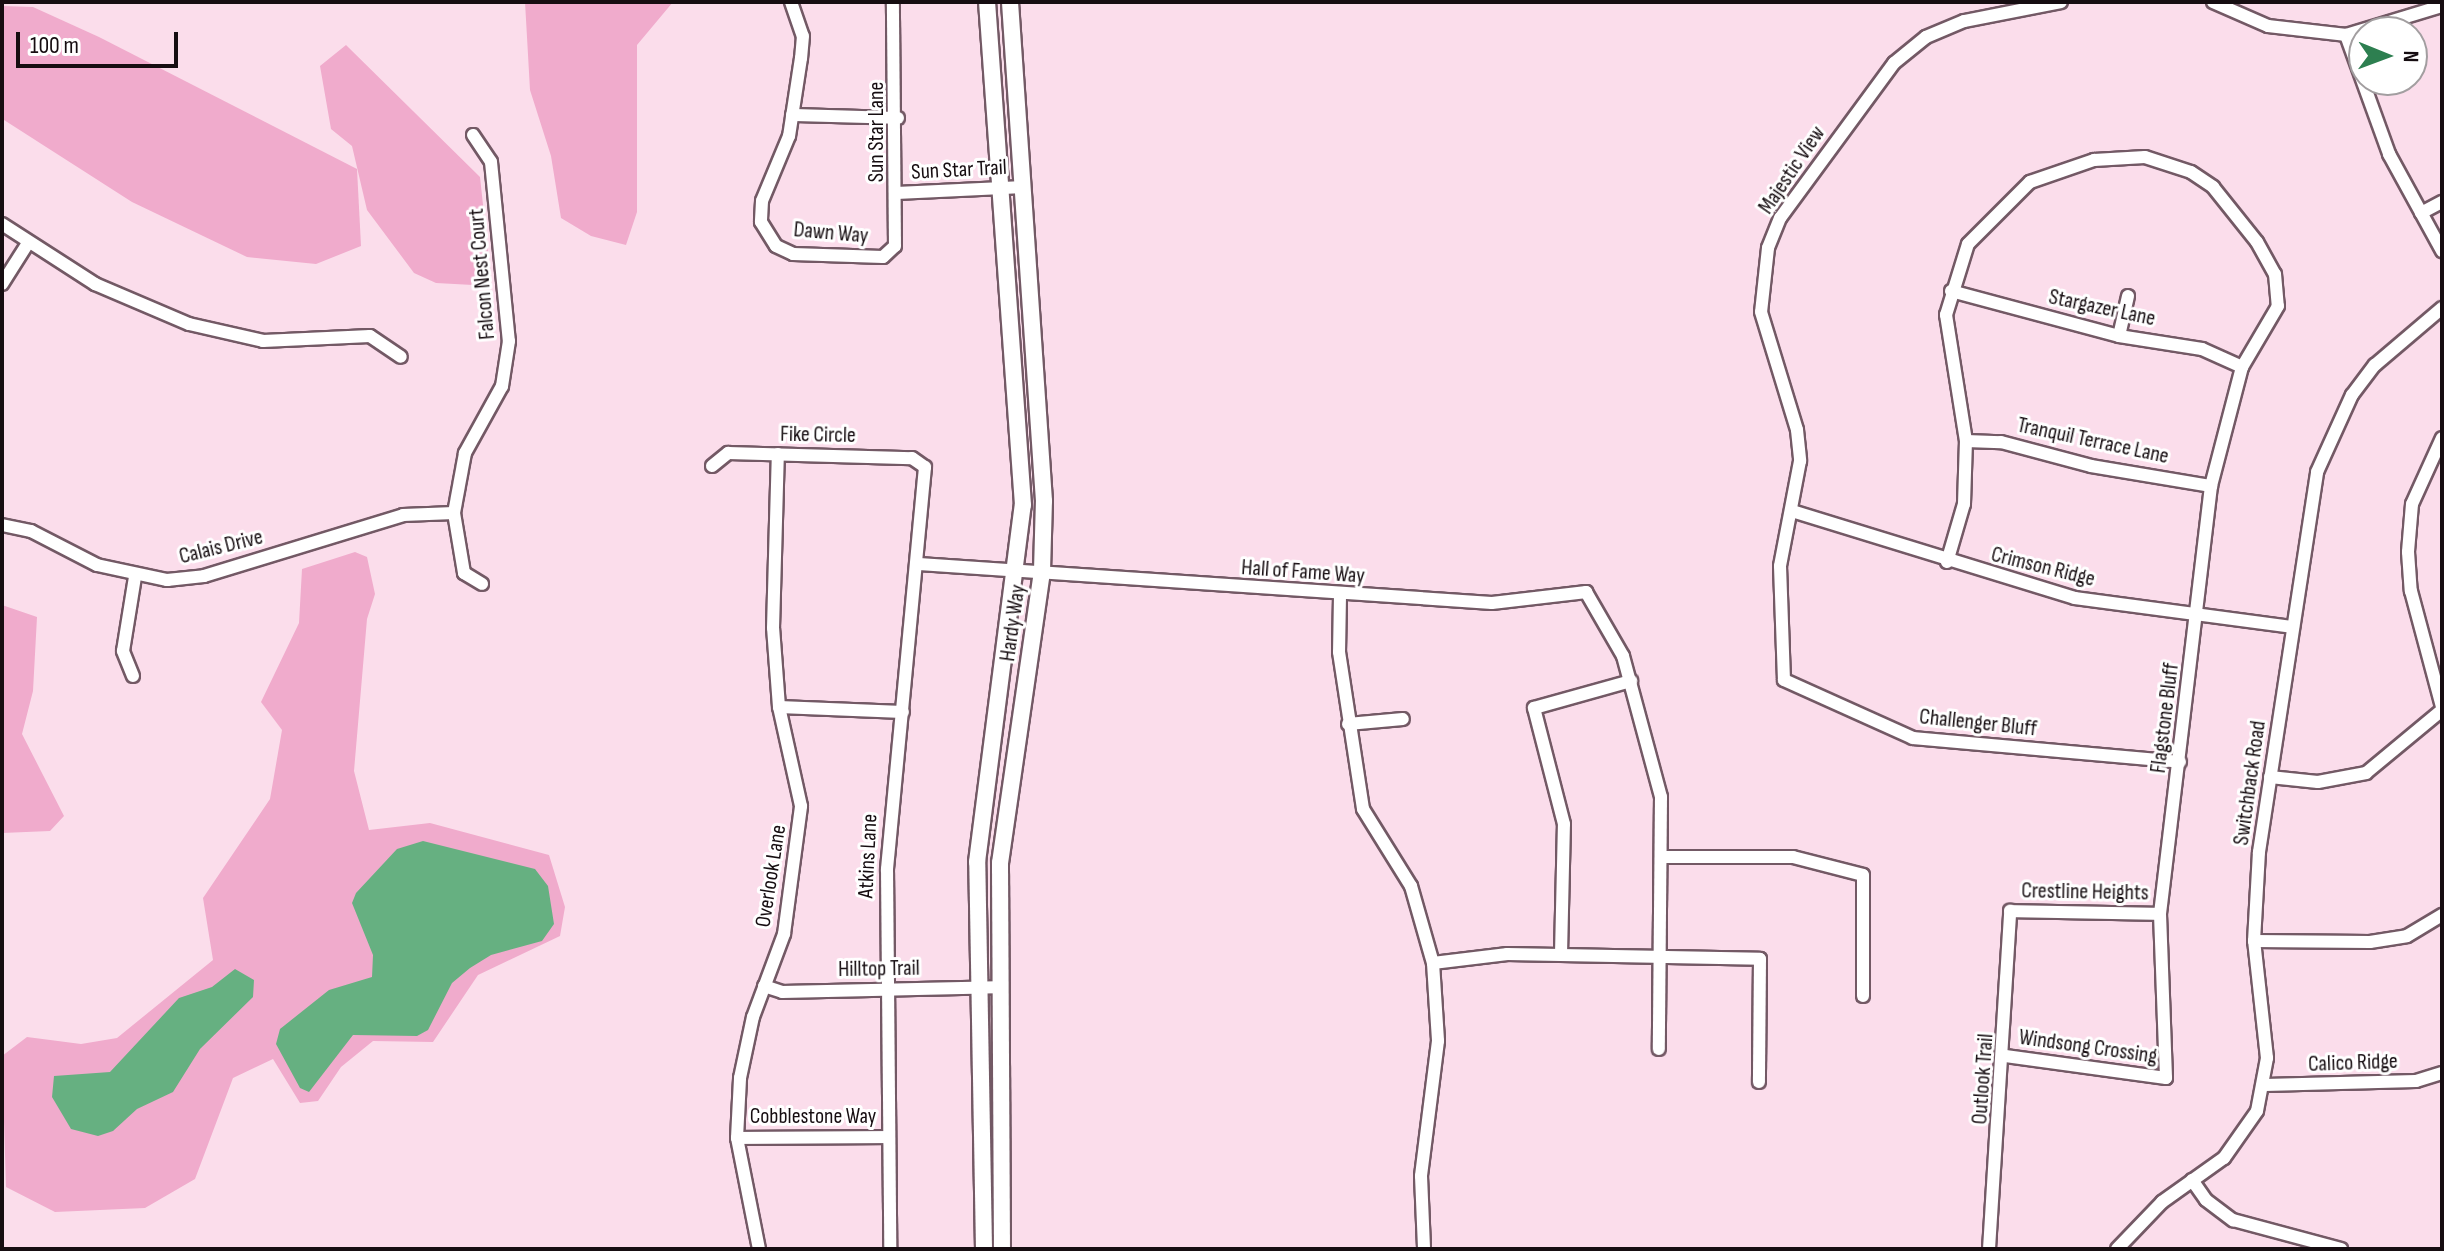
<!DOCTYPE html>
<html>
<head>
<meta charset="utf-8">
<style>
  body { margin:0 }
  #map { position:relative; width:2444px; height:1251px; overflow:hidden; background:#fbddeb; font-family:"Sofia Sans Condensed",sans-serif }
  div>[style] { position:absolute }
  .green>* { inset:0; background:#f0abcc }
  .water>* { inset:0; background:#66b081 }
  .roads { filter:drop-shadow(2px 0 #735965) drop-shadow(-2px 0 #735965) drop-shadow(0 2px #735965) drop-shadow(0 -2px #735965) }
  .minor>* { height:12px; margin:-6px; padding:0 6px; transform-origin:6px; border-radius:6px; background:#fff }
  .secondary>* { height:16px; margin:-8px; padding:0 8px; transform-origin:8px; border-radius:8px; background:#fff }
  span { translate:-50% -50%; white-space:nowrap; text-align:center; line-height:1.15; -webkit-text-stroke:6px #fff; paint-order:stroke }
  .street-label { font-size:22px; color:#160d11 }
  .frame { position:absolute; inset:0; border:4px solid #160d11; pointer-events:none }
  .north { position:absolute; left:2348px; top:16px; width:80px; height:80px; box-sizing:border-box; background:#fff; border:2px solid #a29ea0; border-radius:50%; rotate:91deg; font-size:22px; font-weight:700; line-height:32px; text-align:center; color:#160d11 }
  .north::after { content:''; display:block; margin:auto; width:28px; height:36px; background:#2d7f50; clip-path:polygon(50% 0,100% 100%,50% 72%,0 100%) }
  .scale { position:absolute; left:16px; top:32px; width:162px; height:36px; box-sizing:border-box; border:4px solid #160d11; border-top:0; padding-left:10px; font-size:24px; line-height:28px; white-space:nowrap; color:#160d11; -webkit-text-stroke:6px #fff; paint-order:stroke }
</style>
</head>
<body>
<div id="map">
  <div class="green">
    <i style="clip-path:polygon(525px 2px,673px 2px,637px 45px,637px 212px,626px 245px,591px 236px,561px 218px,551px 156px,530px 90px)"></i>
    <i style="clip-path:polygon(2px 6px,33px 7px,99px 37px,357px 169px,361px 246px,316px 264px,247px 257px,132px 202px,4px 120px)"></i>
    <i style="clip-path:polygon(346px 45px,480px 177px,488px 251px,485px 275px,473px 285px,436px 283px,414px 273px,367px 210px,352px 146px,331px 129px,320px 66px)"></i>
    <i style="clip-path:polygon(355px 552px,367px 557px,375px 594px,367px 619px,354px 771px,369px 830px,430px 823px,549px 855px,565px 907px,560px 936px,478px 975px,433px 1042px,373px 1041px,341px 1067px,318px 1101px,300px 1103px,273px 1059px,233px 1078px,195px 1179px,145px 1208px,55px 1212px,6px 1187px,2px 1056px,27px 1037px,81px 1044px,117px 1038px,213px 960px,203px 898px,270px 799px,282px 730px,261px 702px,299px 623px,302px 569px)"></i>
    <i style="clip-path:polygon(2px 605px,37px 617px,33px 691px,22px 734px,64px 816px,50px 831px,2px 833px)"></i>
  </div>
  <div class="water">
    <i style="clip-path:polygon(423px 841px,535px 869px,548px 886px,554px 924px,542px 941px,491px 955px,470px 968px,452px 983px,428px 1030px,417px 1036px,353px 1035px,309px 1092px,300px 1088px,276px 1044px,280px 1029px,329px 990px,372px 977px,373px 955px,352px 903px,356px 893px,397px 849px)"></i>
    <i style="clip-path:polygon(235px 969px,254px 980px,253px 997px,200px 1049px,173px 1092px,137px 1109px,113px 1131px,98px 1136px,71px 1129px,52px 1097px,54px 1076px,110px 1072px,179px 998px,212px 987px)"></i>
  </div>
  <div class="roads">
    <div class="minor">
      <i style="left:791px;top:2px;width:36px;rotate:71deg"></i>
      <i style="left:803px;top:36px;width:22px;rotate:95deg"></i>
      <i style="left:801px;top:58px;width:79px;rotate:98.7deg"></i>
      <i style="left:789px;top:136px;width:70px;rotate:112.6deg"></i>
      <i style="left:762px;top:201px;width:21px;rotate:93deg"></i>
      <i style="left:761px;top:222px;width:28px;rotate:58deg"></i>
      <i style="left:776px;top:246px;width:19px;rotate:25deg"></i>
      <i style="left:793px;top:254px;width:90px;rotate:1.9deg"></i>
      <i style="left:883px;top:257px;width:16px;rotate:-43deg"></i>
      <i style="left:895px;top:246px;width:244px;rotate:-90.5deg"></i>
      <i style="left:2061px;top:2px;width:99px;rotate:168.9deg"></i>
      <i style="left:1964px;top:21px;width:41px;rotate:157.2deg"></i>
      <i style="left:1926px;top:37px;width:41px;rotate:140.9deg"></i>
      <i style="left:1894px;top:63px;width:192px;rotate:126.3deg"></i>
      <i style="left:1780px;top:218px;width:32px;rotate:112deg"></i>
      <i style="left:1768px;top:248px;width:64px;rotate:96.2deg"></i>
      <i style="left:1761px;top:312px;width:123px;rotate:73deg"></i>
      <i style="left:1797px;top:430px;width:31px;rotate:84deg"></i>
      <i style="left:1800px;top:461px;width:107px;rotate:100.8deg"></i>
      <i style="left:1780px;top:566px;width:114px;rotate:88deg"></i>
      <i style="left:1784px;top:680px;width:141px;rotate:24.2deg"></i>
      <i style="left:1913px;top:738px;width:268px;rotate:5.1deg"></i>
      <i style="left:2213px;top:2px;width:60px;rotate:23.6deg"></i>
      <i style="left:2268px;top:26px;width:79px;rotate:6.6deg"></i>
      <i style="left:2346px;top:35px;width:100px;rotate:-16.8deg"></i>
      <i style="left:2346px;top:35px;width:127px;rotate:70.1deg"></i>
      <i style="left:2389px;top:154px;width:111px;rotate:61.3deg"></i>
      <i style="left:792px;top:115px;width:106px;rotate:1.6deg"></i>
      <i style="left:473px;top:135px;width:32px;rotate:56deg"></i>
      <i style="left:491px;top:162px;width:180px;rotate:84.3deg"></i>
      <i style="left:509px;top:341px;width:46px;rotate:98.8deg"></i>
      <i style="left:502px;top:386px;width:77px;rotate:118.9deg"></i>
      <i style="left:465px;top:453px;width:61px;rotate:100.4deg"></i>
      <i style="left:454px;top:513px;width:61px;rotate:80.5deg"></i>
      <i style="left:464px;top:573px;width:21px;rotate:31deg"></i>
      <i style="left:897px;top:193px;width:126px;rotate:-2.7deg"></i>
      <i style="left:2421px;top:213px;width:24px;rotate:-28deg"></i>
      <i style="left:2px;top:224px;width:111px;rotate:32.8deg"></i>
      <i style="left:95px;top:284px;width:102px;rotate:23.1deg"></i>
      <i style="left:189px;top:324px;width:76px;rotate:12.9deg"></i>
      <i style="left:263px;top:341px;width:107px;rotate:-2.7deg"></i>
      <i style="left:370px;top:336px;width:37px;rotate:34deg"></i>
      <i style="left:2px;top:284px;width:49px;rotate:-57.6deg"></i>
      <i style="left:1951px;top:291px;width:174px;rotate:15deg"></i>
      <i style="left:2119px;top:336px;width:84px;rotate:8.9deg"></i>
      <i style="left:2202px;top:349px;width:44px;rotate:24.2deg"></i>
      <i style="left:2119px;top:336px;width:41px;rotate:-77.3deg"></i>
      <i style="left:2442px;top:438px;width:72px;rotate:114.4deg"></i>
      <i style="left:2412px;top:504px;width:48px;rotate:94.8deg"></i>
      <i style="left:2408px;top:552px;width:39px;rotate:86deg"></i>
      <i style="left:2411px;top:591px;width:120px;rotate:75deg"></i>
      <i style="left:1966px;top:441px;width:35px;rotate:2deg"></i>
      <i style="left:2001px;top:442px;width:93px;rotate:14.9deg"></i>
      <i style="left:2091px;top:466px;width:122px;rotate:9.5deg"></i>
      <i style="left:712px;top:466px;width:21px;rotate:-39deg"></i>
      <i style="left:728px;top:453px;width:184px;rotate:1.6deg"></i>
      <i style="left:912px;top:458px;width:16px;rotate:35deg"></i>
      <i style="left:925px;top:467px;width:404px;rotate:95.4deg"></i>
      <i style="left:887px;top:869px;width:380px;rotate:89.5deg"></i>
      <i style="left:1792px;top:511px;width:296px;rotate:17.1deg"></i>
      <i style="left:2075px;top:598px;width:220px;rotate:7.6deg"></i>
      <i style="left:2px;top:525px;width:30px;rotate:12deg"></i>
      <i style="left:31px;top:531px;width:74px;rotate:27.3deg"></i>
      <i style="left:97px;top:565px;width:72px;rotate:12.1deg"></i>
      <i style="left:167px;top:580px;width:37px;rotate:-6deg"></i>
      <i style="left:204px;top:576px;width:208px;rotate:-17deg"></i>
      <i style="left:403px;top:515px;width:51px;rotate:-2.2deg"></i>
      <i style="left:1947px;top:562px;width:60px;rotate:-73.7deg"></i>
      <i style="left:1964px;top:504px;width:63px;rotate:-88.2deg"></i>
      <i style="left:1966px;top:441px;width:128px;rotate:-99deg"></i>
      <i style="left:1946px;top:315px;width:74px;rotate:-72.8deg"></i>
      <i style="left:1968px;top:244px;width:88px;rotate:-45deg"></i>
      <i style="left:2030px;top:182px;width:68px;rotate:-19deg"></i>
      <i style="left:2094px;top:160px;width:51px;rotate:-3.4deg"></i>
      <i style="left:2145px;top:157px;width:48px;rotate:18.1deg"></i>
      <i style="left:2191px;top:172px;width:27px;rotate:34deg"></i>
      <i style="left:2213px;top:187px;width:70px;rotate:51.3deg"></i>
      <i style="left:2257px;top:242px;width:37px;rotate:61deg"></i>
      <i style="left:2275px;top:274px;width:32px;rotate:85deg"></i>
      <i style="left:2278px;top:306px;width:71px;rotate:120.5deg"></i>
      <i style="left:2242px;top:367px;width:123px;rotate:104.6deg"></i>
      <i style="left:2211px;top:486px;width:431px;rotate:96.8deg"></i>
      <i style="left:2160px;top:914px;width:164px;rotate:87.9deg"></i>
      <i style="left:2166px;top:1078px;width:162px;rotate:-172.2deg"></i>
      <i style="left:919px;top:564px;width:574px;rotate:3.89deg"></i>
      <i style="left:1492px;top:603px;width:95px;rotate:-6.7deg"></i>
      <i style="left:1586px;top:592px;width:74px;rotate:60deg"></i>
      <i style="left:1623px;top:656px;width:146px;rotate:74.9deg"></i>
      <i style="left:1661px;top:797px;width:252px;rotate:90.5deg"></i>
      <i style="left:1340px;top:596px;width:56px;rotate:91deg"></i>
      <i style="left:1339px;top:652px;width:159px;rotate:81.3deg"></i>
      <i style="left:1363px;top:809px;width:91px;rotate:58.1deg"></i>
      <i style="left:1411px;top:886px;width:80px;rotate:74.1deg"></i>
      <i style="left:1433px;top:963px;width:78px;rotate:86.3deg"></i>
      <i style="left:1438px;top:1041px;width:136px;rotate:97.2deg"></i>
      <i style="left:1421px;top:1176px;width:73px;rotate:87.6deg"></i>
      <i style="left:133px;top:676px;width:27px;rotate:-112deg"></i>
      <i style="left:123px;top:651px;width:75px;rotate:-80.8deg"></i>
      <i style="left:779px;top:707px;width:124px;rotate:2.3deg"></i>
      <i style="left:1348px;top:724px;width:55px;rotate:-5.2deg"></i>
      <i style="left:2270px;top:777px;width:48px;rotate:5.9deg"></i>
      <i style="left:2318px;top:782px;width:49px;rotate:-10.6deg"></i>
      <i style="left:2366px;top:773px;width:99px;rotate:-39.7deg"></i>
      <i style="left:1665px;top:857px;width:128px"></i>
      <i style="left:1793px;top:857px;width:72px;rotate:14.4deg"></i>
      <i style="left:1863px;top:875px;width:121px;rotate:90deg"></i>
      <i style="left:2254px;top:941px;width:116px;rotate:0.5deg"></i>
      <i style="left:2370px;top:942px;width:37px;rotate:-9deg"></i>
      <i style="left:2407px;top:936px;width:41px;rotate:-31deg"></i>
      <i style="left:1561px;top:954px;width:130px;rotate:-88.7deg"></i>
      <i style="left:1564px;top:824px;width:120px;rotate:-104.5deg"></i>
      <i style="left:1534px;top:708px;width:101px;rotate:-15.6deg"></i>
      <i style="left:1433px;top:963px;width:75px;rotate:-6.9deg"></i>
      <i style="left:1507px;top:954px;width:253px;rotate:1.1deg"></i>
      <i style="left:1760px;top:959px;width:123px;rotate:90.5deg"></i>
      <i style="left:764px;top:986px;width:19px;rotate:18deg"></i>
      <i style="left:782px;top:992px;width:214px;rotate:-1.3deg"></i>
      <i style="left:2265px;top:1085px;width:151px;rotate:-1.5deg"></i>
      <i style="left:2416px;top:1081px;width:27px;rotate:-17deg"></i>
      <i style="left:737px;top:1138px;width:152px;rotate:-0.4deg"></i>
      <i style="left:2192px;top:1180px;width:24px;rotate:55deg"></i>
      <i style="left:2206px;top:1200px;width:34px;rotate:37deg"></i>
      <i style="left:2233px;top:1220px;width:112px;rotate:15deg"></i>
      <i style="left:759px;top:1249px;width:113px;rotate:-101.2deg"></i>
      <i style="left:737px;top:1138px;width:60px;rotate:-87.1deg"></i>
      <i style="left:740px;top:1078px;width:62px;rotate:-78deg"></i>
      <i style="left:753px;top:1017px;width:89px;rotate:-69.5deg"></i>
      <i style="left:784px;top:934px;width:129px;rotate:-82.4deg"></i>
      <i style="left:801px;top:806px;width:101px;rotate:-102.5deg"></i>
      <i style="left:779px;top:707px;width:79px;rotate:-94.3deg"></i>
      <i style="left:773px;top:628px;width:174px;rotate:-88.4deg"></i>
      <i style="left:1989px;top:1249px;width:339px;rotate:-86.4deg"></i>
      <i style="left:2010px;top:911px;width:150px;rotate:1.1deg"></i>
      <i style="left:2117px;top:1249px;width:65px;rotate:-46.2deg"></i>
      <i style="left:2162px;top:1202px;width:76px;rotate:-35.4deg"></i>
      <i style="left:2224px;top:1158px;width:57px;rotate:-54.9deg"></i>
      <i style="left:2257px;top:1111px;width:54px;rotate:-79.3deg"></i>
      <i style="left:2267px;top:1058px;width:118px;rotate:-96.3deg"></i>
      <i style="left:2254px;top:941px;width:89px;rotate:-86.8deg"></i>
      <i style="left:2259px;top:852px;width:384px;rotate:-81.3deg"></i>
      <i style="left:2317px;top:472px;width:85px;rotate:-65.6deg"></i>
      <i style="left:2352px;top:395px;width:38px;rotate:-53deg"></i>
      <i style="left:2375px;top:365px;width:88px;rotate:-40.4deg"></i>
    </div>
    <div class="secondary">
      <i style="left:984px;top:1249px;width:387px;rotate:-91deg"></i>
      <i style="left:977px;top:862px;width:360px;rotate:-82.7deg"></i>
      <i style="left:1023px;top:505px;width:504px;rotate:-94.09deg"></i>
      <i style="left:1002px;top:1249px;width:386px;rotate:-90.3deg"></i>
      <i style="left:1000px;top:863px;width:295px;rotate:-81.8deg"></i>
      <i style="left:1042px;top:571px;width:70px;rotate:-88.4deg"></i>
      <i style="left:1044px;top:501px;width:500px;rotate:-93.9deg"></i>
    </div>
  </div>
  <div class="street-label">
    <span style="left:877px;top:132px;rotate:-90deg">Sun Star Lane</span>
    <span style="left:959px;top:170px;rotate:-3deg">Sun Star Trail</span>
    <span style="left:1792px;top:170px;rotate:-56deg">Majestic View</span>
    <span style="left:831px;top:233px;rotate:5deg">Dawn Way</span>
    <span style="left:482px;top:274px;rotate:-95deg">Falcon Nest Court</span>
    <span style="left:2102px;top:308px;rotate:12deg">Stargazer Lane</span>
    <span style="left:818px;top:435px;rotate:1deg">Fike Circle</span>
    <span style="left:2093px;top:441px;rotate:12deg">Tranquil Terrace Lane</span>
    <span style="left:221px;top:547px;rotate:-14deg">Calais Drive</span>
    <span style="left:2043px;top:567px;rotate:14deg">Crimson Ridge</span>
    <span style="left:1303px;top:572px;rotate:4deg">Hall of Fame Way</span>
    <span style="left:1013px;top:623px;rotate:-82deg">Hardy Way</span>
    <span style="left:2165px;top:718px;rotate:-83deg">Flagstone Bluff</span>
    <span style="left:1978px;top:723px;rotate:6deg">Challenger Bluff</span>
    <span style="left:2250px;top:783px;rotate:-82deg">Switchback Road</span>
    <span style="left:868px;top:856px;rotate:-87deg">Atkins Lane</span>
    <span style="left:771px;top:876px;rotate:-81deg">Overlook Lane</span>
    <span style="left:2085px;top:892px;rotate:1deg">Crestline Heights</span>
    <span style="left:879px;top:969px;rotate:-1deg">Hilltop Trail</span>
    <span style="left:2088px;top:1047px;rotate:8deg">Windsong Crossing</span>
    <span style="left:2353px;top:1063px;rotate:-2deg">Calico Ridge</span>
    <span style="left:1983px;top:1079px;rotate:-86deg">Outlook Trail</span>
    <span style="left:813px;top:1117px">Cobblestone Way</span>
  </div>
  <div class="frame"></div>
  <div class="north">N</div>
  <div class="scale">100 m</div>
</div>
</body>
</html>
